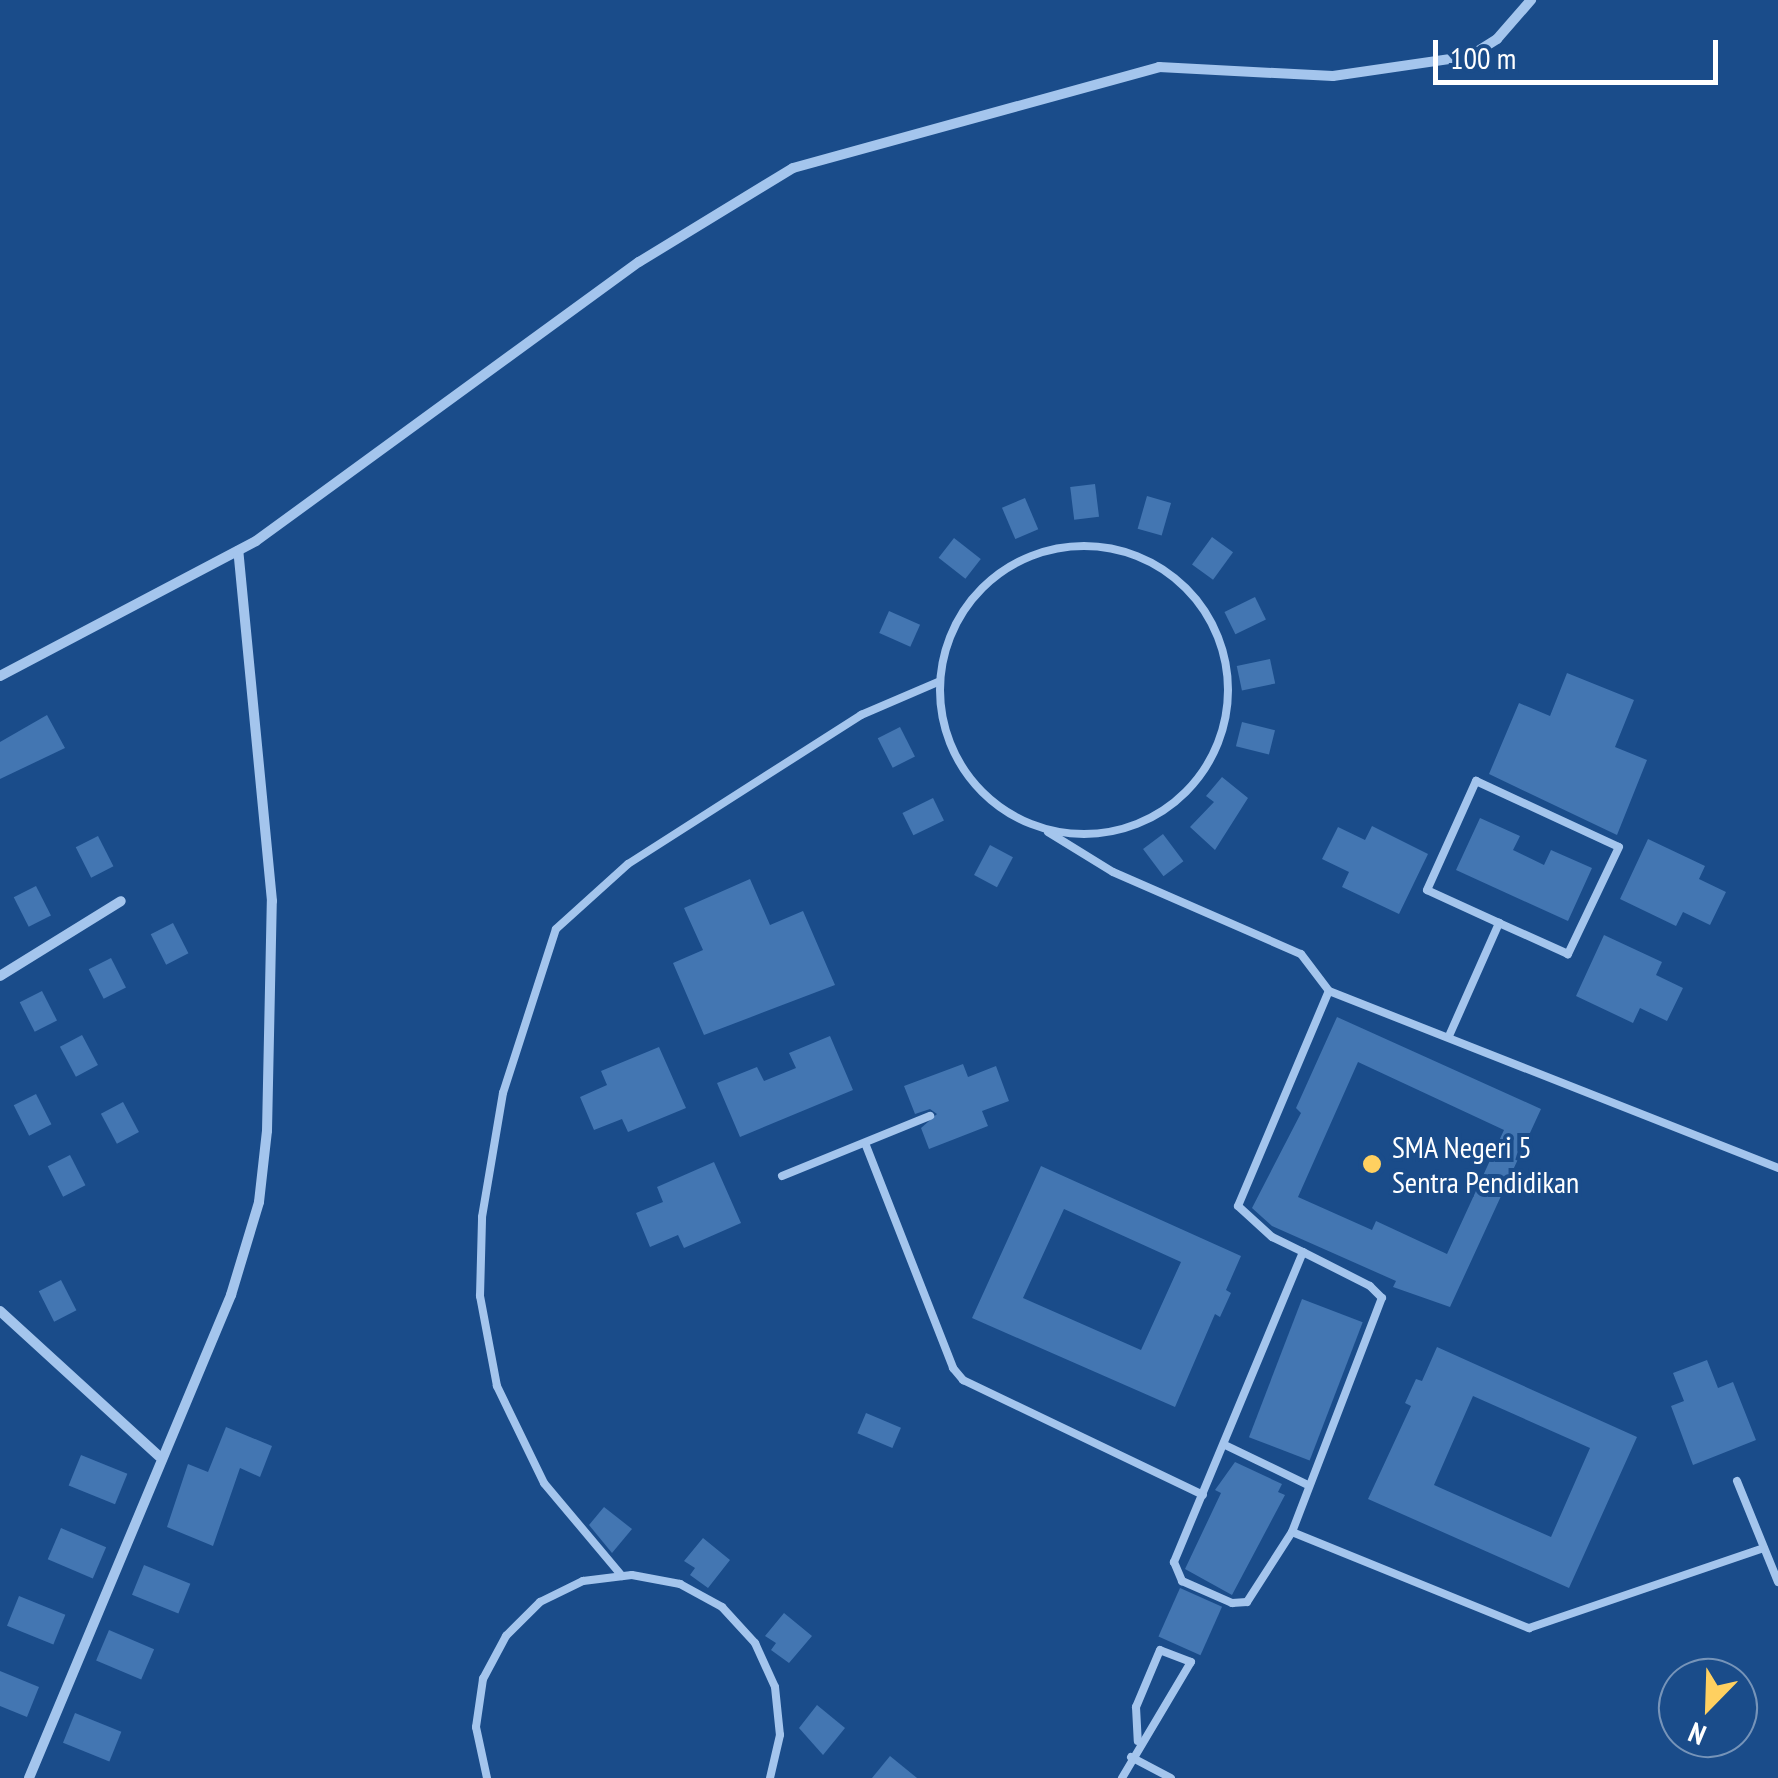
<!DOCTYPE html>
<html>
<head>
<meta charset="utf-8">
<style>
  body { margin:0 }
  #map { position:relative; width:1778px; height:1778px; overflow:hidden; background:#1a4c8a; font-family:"PT Sans Narrow",sans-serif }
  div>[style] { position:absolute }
  .building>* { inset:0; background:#4376b2; transform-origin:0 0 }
  .lane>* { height:8px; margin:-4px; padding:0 4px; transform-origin:4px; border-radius:4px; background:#a4c5ed }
  .lane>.ring { margin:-4px; padding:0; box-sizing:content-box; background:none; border:8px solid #a4c5ed; border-radius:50% }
  .street>* { height:10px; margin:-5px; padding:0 5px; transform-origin:5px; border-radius:5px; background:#a4c5ed }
  .dots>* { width:28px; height:28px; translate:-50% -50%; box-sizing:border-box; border:5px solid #1a4c8a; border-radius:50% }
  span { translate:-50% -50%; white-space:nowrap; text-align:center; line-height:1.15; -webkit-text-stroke:8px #1a4c8a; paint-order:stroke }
  .poi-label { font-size:30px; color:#fff }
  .left { translate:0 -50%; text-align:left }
  .north { position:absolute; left:1658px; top:1658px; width:100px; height:100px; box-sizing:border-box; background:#1a4c8a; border:2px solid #7694b9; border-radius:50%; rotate:203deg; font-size:28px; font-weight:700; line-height:40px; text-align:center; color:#fff }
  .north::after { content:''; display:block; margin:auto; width:35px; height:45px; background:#ffd060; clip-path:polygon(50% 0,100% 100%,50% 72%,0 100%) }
  .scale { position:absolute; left:1433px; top:40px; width:285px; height:45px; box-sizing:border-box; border:5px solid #fff; border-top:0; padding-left:12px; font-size:30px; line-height:35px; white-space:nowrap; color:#fff; -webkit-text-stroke:8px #1a4c8a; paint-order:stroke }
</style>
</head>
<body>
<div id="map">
  <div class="building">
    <i style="left:1095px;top:484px;width:33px;height:25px;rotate:83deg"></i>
    <i style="left:1147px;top:496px;width:25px;height:34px;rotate:16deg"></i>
    <i style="left:1025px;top:498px;width:34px;height:25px;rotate:67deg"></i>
    <i style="left:1212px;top:537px;width:26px;height:34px;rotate:36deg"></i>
    <i style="left:954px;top:538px;width:34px;height:25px;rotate:38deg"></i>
    <i style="left:1255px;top:597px;width:25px;height:34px;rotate:64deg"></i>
    <i style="left:889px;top:611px;width:34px;height:24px;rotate:24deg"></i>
    <i style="left:1270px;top:659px;width:25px;height:34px;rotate:78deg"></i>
    <i style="clip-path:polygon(1567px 673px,1634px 700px,1615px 747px,1647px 760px,1617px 835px,1489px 774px,1519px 703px,1550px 716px)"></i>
    <i style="clip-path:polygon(47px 715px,65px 748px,0 779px,0 742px)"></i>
    <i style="left:1242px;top:722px;width:34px;height:25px;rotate:14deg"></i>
    <i style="left:900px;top:727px;width:33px;height:25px;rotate:63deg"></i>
    <i style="clip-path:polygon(1222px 777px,1248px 798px,1215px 850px,1190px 827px,1214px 802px,1206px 796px)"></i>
    <i style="left:933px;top:798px;width:25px;height:34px;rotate:64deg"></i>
    <i style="clip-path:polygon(1480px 818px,1520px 836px,1513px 850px,1544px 865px,1551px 850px,1592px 868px,1568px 921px,1456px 870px)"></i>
    <i style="clip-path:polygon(1372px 826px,1428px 854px,1399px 914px,1342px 887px,1349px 872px,1322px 859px,1338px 827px,1365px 840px)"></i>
    <i style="left:1163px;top:834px;width:34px;height:25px;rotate:53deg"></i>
    <i style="left:98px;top:836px;width:34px;height:25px;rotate:63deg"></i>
    <i style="clip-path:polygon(1648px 839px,1705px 866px,1699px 879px,1726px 892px,1710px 925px,1683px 912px,1676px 926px,1620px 899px)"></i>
    <i style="left:990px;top:845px;width:26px;height:34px;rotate:28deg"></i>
    <i style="clip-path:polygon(750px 879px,770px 925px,803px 911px,835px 985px,704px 1035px,673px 963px,703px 950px,684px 908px)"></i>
    <i style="left:36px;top:886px;width:33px;height:25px;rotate:63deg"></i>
    <i style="left:173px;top:923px;width:34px;height:25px;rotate:63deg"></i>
    <i style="clip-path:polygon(1604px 935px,1662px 962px,1656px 975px,1683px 988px,1667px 1021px,1640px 1008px,1633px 1023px,1576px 996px)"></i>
    <i style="left:111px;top:958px;width:33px;height:25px;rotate:63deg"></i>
    <i style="left:42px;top:991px;width:33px;height:25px;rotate:63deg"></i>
    <i style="clip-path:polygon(evenodd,1337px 1017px,1541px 1109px,1450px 1307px,1393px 1287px,1396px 1281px,1272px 1226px,1252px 1208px,1301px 1113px,1296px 1108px,1337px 1017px,1358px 1062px,1504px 1130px,1447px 1254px,1376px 1221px,1372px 1230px,1298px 1197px,1358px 1062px)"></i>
    <i style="left:82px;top:1035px;width:34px;height:25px;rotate:62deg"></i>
    <i style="clip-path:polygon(830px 1036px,853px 1090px,740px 1137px,717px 1083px,757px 1067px,764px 1081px,796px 1068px,789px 1053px)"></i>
    <i style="clip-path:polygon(659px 1047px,686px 1108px,628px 1132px,622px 1119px,594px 1130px,580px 1097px,607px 1085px,601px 1071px)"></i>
    <i style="clip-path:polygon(963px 1064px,968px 1077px,996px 1066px,1009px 1101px,982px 1111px,988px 1126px,929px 1149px,921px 1128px,937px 1114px,930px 1109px,915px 1114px,904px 1086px)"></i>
    <i style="left:36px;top:1094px;width:34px;height:25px;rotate:63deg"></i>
    <i style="left:123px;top:1102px;width:34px;height:25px;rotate:62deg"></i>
    <i style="left:70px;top:1155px;width:34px;height:25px;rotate:63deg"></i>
    <i style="clip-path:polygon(714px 1162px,741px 1223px,684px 1248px,678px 1235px,650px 1247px,636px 1213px,663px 1202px,657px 1187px)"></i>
    <i style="clip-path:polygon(evenodd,1041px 1166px,1241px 1256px,1226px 1290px,1231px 1293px,1220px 1317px,1215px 1314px,1175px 1407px,972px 1318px,1041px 1166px,1064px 1209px,1181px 1262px,1141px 1350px,1023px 1298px,1064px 1209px)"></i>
    <i style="left:61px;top:1280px;width:34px;height:25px;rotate:63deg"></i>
    <i style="left:1302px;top:1299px;width:65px;height:148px;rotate:21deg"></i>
    <i style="clip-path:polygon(evenodd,1437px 1347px,1637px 1437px,1569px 1588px,1368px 1499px,1411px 1406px,1405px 1403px,1416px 1379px,1422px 1381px,1437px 1347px,1473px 1396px,1590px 1448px,1551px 1537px,1434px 1485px,1473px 1396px)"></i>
    <i style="clip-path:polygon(1707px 1360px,1718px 1388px,1733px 1382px,1756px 1440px,1693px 1465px,1671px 1406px,1684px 1401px,1673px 1373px)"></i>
    <i style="left:866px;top:1413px;width:38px;height:22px;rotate:23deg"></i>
    <i style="clip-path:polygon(226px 1427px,272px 1446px,260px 1477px,240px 1468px,213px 1546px,167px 1527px,188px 1464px,208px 1472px)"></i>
    <i style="left:81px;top:1455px;width:50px;height:33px;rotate:22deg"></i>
    <i style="clip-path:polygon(1235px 1462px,1282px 1484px,1278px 1492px,1285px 1495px,1232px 1595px,1185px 1569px,1221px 1493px,1215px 1490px)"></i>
    <i style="clip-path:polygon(604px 1507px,632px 1529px,612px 1553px,589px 1525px)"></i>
    <i style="left:61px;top:1528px;width:49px;height:34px;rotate:23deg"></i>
    <i style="clip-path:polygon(703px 1538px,730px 1560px,708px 1588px,690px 1575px,695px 1568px,684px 1561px)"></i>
    <i style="left:144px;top:1565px;width:50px;height:32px;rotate:22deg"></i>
    <i style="left:1180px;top:1588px;width:46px;height:53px;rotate:24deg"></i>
    <i style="left:19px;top:1596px;width:50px;height:32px;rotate:22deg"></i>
    <i style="clip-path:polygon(784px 1613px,812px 1636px,789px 1663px,771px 1650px,776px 1643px,765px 1636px)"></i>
    <i style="left:109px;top:1630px;width:49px;height:33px;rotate:23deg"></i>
    <i style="clip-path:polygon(0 1671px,39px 1687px,27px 1717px,0 1706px)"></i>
    <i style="clip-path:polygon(817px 1705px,845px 1728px,823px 1755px,799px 1728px)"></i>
    <i style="left:75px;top:1713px;width:50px;height:32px;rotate:22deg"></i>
    <i style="clip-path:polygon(890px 1756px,917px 1778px,872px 1778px)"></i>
  </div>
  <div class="lane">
    <i class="ring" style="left:940px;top:546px;width:280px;height:280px"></i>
    <i style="left:1048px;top:832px;width:76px;rotate:31.6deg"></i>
    <i style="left:1113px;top:872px;width:205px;rotate:23.6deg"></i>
    <i style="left:1301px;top:954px;width:46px;rotate:52.9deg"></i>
    <i style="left:1329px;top:991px;width:483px;rotate:21.5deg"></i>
    <i style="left:1449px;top:1036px;width:124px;rotate:-66.1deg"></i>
    <i style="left:1499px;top:923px;width:79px;rotate:-155.4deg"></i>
    <i style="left:1427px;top:890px;width:120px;rotate:-65.8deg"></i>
    <i style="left:1476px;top:781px;width:157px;rotate:24.8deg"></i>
    <i style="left:1619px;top:847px;width:119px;rotate:115.5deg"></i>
    <i style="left:1568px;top:954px;width:76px;rotate:-155.8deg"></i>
    <i style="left:865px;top:1143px;width:242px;rotate:68.6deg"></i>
    <i style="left:953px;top:1368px;width:16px;rotate:50deg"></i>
    <i style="left:963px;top:1380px;width:266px;rotate:25.6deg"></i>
    <i style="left:782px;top:1176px;width:160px;rotate:-22.1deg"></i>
    <i style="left:1303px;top:1252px;width:336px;rotate:112.6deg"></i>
    <i style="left:1174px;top:1562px;width:21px;rotate:67deg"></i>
    <i style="left:1182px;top:1581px;width:55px;rotate:23.7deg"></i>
    <i style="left:1232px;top:1603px;width:15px;rotate:-4deg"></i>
    <i style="left:1247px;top:1602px;width:83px;rotate:-57.3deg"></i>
    <i style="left:1292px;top:1532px;width:251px;rotate:-69deg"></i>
    <i style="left:1382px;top:1298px;width:17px;rotate:-135deg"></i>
    <i style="left:1370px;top:1286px;width:75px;rotate:-153.1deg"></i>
    <i style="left:1303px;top:1252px;width:34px;rotate:-154deg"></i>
    <i style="left:1272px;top:1237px;width:46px;rotate:-137.6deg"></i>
    <i style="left:1238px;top:1206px;width:233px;rotate:-67.1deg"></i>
    <i style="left:1225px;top:1445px;width:90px;rotate:25.7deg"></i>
    <i style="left:1737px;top:1481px;width:109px;rotate:67.9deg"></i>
    <i style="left:1292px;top:1532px;width:256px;rotate:22.1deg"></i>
    <i style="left:1529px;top:1628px;width:248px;rotate:-18.8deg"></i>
    <i style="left:622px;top:1576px;width:121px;rotate:-130deg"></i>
    <i style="left:544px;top:1483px;width:108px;rotate:-115.9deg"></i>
    <i style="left:497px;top:1386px;width:92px;rotate:-100.7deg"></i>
    <i style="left:480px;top:1296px;width:79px;rotate:-88.5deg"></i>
    <i style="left:482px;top:1217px;width:126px;rotate:-80.4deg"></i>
    <i style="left:503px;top:1093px;width:172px;rotate:-72.1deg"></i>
    <i style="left:556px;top:929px;width:97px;rotate:-42.1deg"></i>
    <i style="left:628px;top:864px;width:277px;rotate:-32.6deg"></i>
    <i style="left:861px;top:715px;width:84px;rotate:-23.2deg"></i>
    <i style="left:1131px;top:1757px;width:45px;rotate:27.7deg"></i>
    <i style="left:487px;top:1778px;width:52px;rotate:-102.2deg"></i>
    <i style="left:476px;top:1727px;width:49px;rotate:-81.7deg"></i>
    <i style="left:483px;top:1679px;width:49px;rotate:-61.9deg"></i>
    <i style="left:506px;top:1636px;width:48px;rotate:-45deg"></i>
    <i style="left:540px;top:1602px;width:48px;rotate:-26deg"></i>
    <i style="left:583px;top:1581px;width:49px;rotate:-7deg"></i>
    <i style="left:632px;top:1575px;width:49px;rotate:10.6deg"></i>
    <i style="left:680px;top:1584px;width:48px;rotate:28.7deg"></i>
    <i style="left:722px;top:1607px;width:49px;rotate:47.5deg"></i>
    <i style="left:755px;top:1643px;width:48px;rotate:65.6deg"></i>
    <i style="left:775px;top:1687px;width:48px;rotate:84.1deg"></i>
    <i style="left:780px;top:1735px;width:44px;rotate:103.1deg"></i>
    <i style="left:1122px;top:1778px;width:135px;rotate:-59.3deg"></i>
    <i style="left:1191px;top:1662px;width:33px;rotate:-159deg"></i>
    <i style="left:1160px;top:1650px;width:62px;rotate:112.8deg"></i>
    <i style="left:1136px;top:1707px;width:34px;rotate:87deg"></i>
  </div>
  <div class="street">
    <i style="left:0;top:676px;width:289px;rotate:-27.8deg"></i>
    <i style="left:256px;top:541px;width:474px;rotate:-36.1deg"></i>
    <i style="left:639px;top:262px;width:180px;rotate:-31.4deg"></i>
    <i style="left:793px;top:168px;width:380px;rotate:-15.4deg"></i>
    <i style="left:1159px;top:67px;width:174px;rotate:3deg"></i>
    <i style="left:1333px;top:76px;width:138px;rotate:-8.3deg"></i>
    <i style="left:1470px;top:56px;width:32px;rotate:-32deg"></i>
    <i style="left:1497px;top:39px;width:52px;rotate:-48.9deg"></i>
    <i style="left:0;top:976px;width:142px;rotate:-31.8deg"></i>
    <i style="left:0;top:1311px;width:215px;rotate:42.4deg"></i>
    <i style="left:29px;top:1778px;width:524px;rotate:-67.3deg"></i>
    <i style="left:231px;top:1295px;width:97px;rotate:-73.2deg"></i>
    <i style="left:259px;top:1202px;width:71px;rotate:-83.6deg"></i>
    <i style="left:267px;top:1131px;width:230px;rotate:-88.8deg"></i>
    <i style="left:272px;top:901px;width:352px;rotate:-95.5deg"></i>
  </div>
  <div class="dots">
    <i style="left:1372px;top:1164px;background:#ffd060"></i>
  </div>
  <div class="poi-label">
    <span class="left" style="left:1392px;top:1164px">SMA Negeri 5<br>Sentra Pendidikan</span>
  </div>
  <div class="north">N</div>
  <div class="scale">100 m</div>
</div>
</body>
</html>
